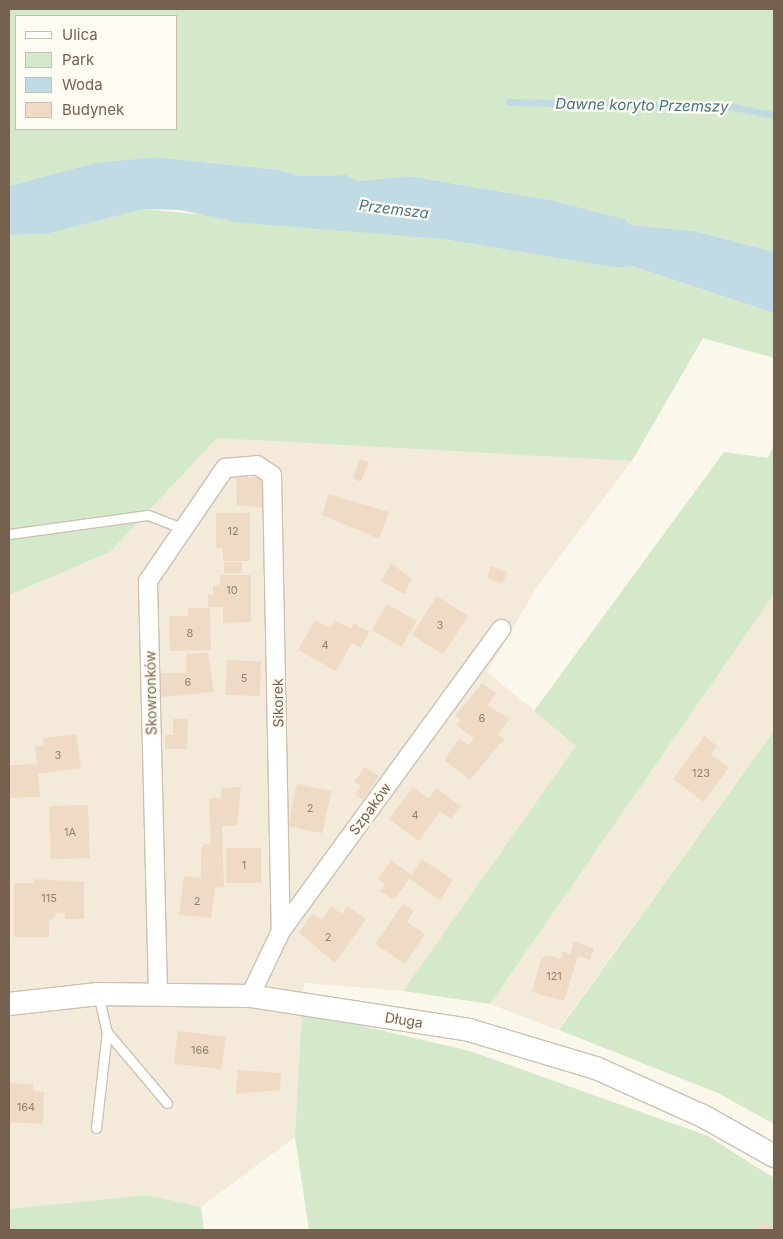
<!DOCTYPE html>
<html>
<head>
<meta charset="utf-8">
<style>
  body { margin:0 }
  #map { position:relative; width:783px; height:1239px; overflow:hidden; background:#fbf7eb; font-family:Inter,sans-serif }
  div>[style] { position:absolute }
  .residential>* { inset:0; background:#f3eada }
  .green>* { inset:0; background:#d3e9ca }
  .water>* { inset:0; background:#c0dbe4 }
  .stream>* { height:7px; margin:-3.5px; padding:0 3.5px; transform-origin:3.5px; border-radius:3.5px; background:#c0dbe4 }
  .building>* { inset:0; background:#efdbc5; transform-origin:0 0 }
  .roads { filter:drop-shadow(1px 0 #cdc1b1) drop-shadow(-1px 0 #cdc1b1) drop-shadow(0 1px #cdc1b1) drop-shadow(0 -1px #cdc1b1) }
  .service>* { height:9px; margin:-4.5px; padding:0 4.5px; transform-origin:4.5px; border-radius:4.5px; background:#fff }
  .minor>* { height:18px; margin:-9px; padding:0 9px; transform-origin:9px; border-radius:9px; background:#fff }
  .tertiary>* { height:22px; margin:-11px; padding:0 11px; transform-origin:11px; border-radius:11px; background:#fff }
  span { translate:-50% -50%; white-space:nowrap; text-align:center; line-height:1.15; -webkit-text-stroke:4.5px #fefbf2; paint-order:stroke }
  .number-label { font-size:11px; color:#94806c }
  .number-label span { -webkit-text-stroke-width:0 }
  .street-label { font-size:14px; color:#76614f }
  .water-label { font-size:15px; color:#4a7587; font-style:italic }
  .frame { position:absolute; inset:0; border:10px solid #76614f; pointer-events:none }
  .legend { position:absolute; left:15px; top:15px; width:162px; height:115px; box-sizing:border-box; background:#fefbf2; border:1px solid #c8bdb1; margin:0; padding:6px 9px; list-style:none; font-size:15px; color:#76614f }
  .legend li { display:flex; align-items:center; gap:10px; height:25px }
  .legend b { width:25px; border:1px solid #c8bdb1 }
</style>
</head>
<body>
<div id="map">
  <div class="residential">
    <i style="clip-path:polygon(217px 438px,632px 461px,538px 585px,487px 672px,577px 746px,403px 991px,304px 983px,295px 1137px,201px 1207px,147px 1195px,9px 1209px,9px 595px,110px 552px)"></i>
    <i style="clip-path:polygon(774px 594px,774px 731px,558px 1030px,490px 1004px)"></i>
  </div>
  <div class="green">
    <i style="clip-path:polygon(evenodd,9px 9px,774px 9px,774px 252px,695px 231px,631px 225px,625px 219px,551px 200px,409px 176px,358px 181px,347px 175px,299px 176px,280px 170px,153px 157px,94px 163px,9px 186px,9px 9px,16px 16px,176px 16px,176px 129px,16px 129px,16px 16px)"></i>
    <i style="clip-path:polygon(144px 209px,442px 239px,617px 268px,632px 266px,774px 313px,774px 358px,703px 338px,632px 461px,217px 438px,110px 552px,9px 595px,9px 235px,47px 234px)"></i>
    <i style="clip-path:polygon(774px 444px,774px 594px,490px 1004px,403px 991px,576px 746px,534px 711px,724px 452px,768px 458px)"></i>
    <i style="clip-path:polygon(774px 731px,774px 1124px,718px 1093px,559px 1030px)"></i>
    <i style="clip-path:polygon(302px 1012px,470px 1051px,708px 1136px,774px 1178px,774px 1230px,309px 1230px,295px 1137px)"></i>
    <i style="clip-path:polygon(147px 1195px,201px 1207px,204px 1230px,9px 1230px,9px 1209px)"></i>
  </div>
  <div class="water">
    <i style="clip-path:polygon(153px 157px,280px 170px,299px 176px,347px 175px,358px 181px,409px 176px,551px 200px,625px 219px,631px 225px,695px 231px,774px 252px,774px 313px,632px 266px,617px 268px,442px 239px,234px 222px,181px 210px,144px 209px,47px 234px,9px 235px,9px 186px,94px 163px)"></i>
  </div>
  <div class="stream">
    <i style="left:509px;top:102px;width:218px;rotate:1.1deg"></i>
    <i style="left:727px;top:106px;width:48px;rotate:10.8deg"></i>
  </div>
  <div class="building">
    <i style="left:360px;top:459px;width:9px;height:21px;rotate:21deg"></i>
    <i style="clip-path:polygon(236px 477px,264px 477px,265px 508px,237px 505px)"></i>
    <i style="clip-path:polygon(329px 494px,389px 512px,379px 539px,322px 515px)"></i>
    <i style="clip-path:polygon(216px 513px,250px 513px,250px 561px,223px 561px,223px 548px,216px 548px)"></i>
    <i style="left:224px;top:562px;width:18px;height:11px"></i>
    <i style="clip-path:polygon(391px 563px,412px 579px,404px 594px,381px 581px)"></i>
    <i style="left:491px;top:566px;width:17px;height:12px;rotate:21deg"></i>
    <i style="clip-path:polygon(220px 575px,251px 575px,251px 622px,223px 623px,223px 607px,208px 607px,208px 595px,213px 595px,213px 585px,220px 585px)"></i>
    <i style="left:437px;top:596px;width:37px;height:46px;rotate:33deg"></i>
    <i style="left:387px;top:604px;width:34px;height:30px;rotate:30deg"></i>
    <i style="clip-path:polygon(188px 608px,210px 608px,211px 650px,170px 651px,169px 616px,188px 616px)"></i>
    <i style="clip-path:polygon(315px 620px,330px 628px,335px 620px,351px 629px,354px 623px,369px 632px,361px 648px,352px 643px,336px 671px,298px 650px)"></i>
    <i style="clip-path:polygon(208px 653px,214px 692px,161px 697px,161px 673px,186px 673px,186px 654px)"></i>
    <i style="left:227px;top:660px;width:34px;height:35px;rotate:2deg"></i>
    <i style="clip-path:polygon(482px 683px,496px 693px,488px 705px,509px 719px,498px 735px,504px 739px,470px 780px,444px 760px,459px 739px,469px 745px,474px 738px,456px 725px,461px 720px,455px 716px)"></i>
    <i style="clip-path:polygon(173px 719px,188px 719px,187px 749px,165px 749px,165px 735px,173px 735px)"></i>
    <i style="clip-path:polygon(76px 734px,81px 768px,38px 774px,40px 797px,9px 798px,9px 765px,37px 764px,35px 746px,43px 745px,43px 738px)"></i>
    <i style="clip-path:polygon(704px 736px,717px 746px,711px 755px,729px 767px,704px 802px,673px 779px)"></i>
    <i style="clip-path:polygon(365px 767px,379px 776px,363px 800px,355px 795px,360px 786px,354px 782px)"></i>
    <i style="left:297px;top:784px;width:35px;height:43px;rotate:12deg"></i>
    <i style="clip-path:polygon(241px 787px,237px 826px,222px 826px,224px 888px,215px 887px,211px 918px,179px 915px,184px 876px,201px 878px,201px 851px,204px 844px,211px 844px,209px 798px,221px 798px,221px 788px)"></i>
    <i style="clip-path:polygon(413px 787px,429px 799px,436px 788px,461px 806px,451px 819px,440px 811px,419px 841px,389px 819px)"></i>
    <i style="left:88px;top:805px;width:53px;height:39px;rotate:88deg"></i>
    <i style="left:226px;top:848px;width:35px;height:35px"></i>
    <i style="clip-path:polygon(422px 859px,453px 880px,440px 900px,409px 879px,394px 900px,380px 891px,385px 884px,378px 879px,391px 860px,412px 875px)"></i>
    <i style="clip-path:polygon(34px 879px,84px 882px,84px 919px,65px 919px,65px 913px,58px 913px,49px 922px,49px 937px,14px 937px,14px 883px,34px 883px)"></i>
    <i style="clip-path:polygon(403px 904px,414px 911px,407px 922px,425px 934px,405px 964px,375px 944px)"></i>
    <i style="clip-path:polygon(331px 907px,342px 914px,348px 907px,366px 919px,335px 963px,299px 933px,312px 914px,322px 920px)"></i>
    <i style="clip-path:polygon(574px 942px,594px 948px,590px 960px,578px 956px,564px 1001px,532px 992px,541px 959px,546px 955px,561px 959px,563px 952px,570px 954px)"></i>
    <i style="left:178px;top:1031px;width:48px;height:33px;rotate:7deg"></i>
    <i style="clip-path:polygon(238px 1070px,281px 1073px,280px 1090px,236px 1094px)"></i>
    <i style="clip-path:polygon(9px 1083px,33px 1084px,33px 1091px,44px 1092px,43px 1124px,9px 1122px)"></i>
    <i style="clip-path:polygon(766px 1224px,774px 1230px,753px 1230px,757px 1225px)"></i>
  </div>
  <div class="roads">
    <div class="service">
      <i style="left:9px;top:534px;width:140px;rotate:-7.8deg"></i>
      <i style="left:148px;top:515px;width:39px;rotate:21deg"></i>
      <i style="left:98px;top:994px;width:39px;rotate:77deg"></i>
      <i style="left:107px;top:1032px;width:93px;rotate:49.8deg"></i>
      <i style="left:96px;top:1128px;width:97px;rotate:-83.5deg"></i>
    </div>
    <div class="minor">
      <i style="left:158px;top:993px;width:412px;rotate:-91.4deg"></i>
      <i style="left:148px;top:581px;width:137px;rotate:-55.7deg"></i>
      <i style="left:225px;top:468px;width:32px;rotate:-5deg"></i>
      <i style="left:257px;top:465px;width:18px;rotate:34deg"></i>
      <i style="left:272px;top:475px;width:456px;rotate:88.9deg"></i>
      <i style="left:250px;top:996px;width:72px;rotate:-64.5deg"></i>
      <i style="left:281px;top:931px;width:374px;rotate:-53.9deg"></i>
    </div>
    <div class="tertiary">
      <i style="left:9px;top:1004px;width:90px;rotate:-6.4deg"></i>
      <i style="left:98px;top:994px;width:152px;rotate:0.8deg"></i>
      <i style="left:250px;top:996px;width:222px;rotate:8.8deg"></i>
      <i style="left:469px;top:1030px;width:133px;rotate:16.7deg"></i>
      <i style="left:596px;top:1068px;width:117px;rotate:24.2deg"></i>
      <i style="left:703px;top:1116px;width:81px;rotate:29.4deg"></i>
    </div>
  </div>
  <div class="number-label">
    <span style="left:233px;top:531px">12</span>
    <span style="left:232px;top:590px">10</span>
    <span style="left:440px;top:625px">3</span>
    <span style="left:190px;top:633px">8</span>
    <span style="left:325px;top:645px">4</span>
    <span style="left:244px;top:678px">5</span>
    <span style="left:188px;top:682px">6</span>
    <span style="left:482px;top:718px">6</span>
    <span style="left:58px;top:755px">3</span>
    <span style="left:701px;top:773px">123</span>
    <span style="left:310px;top:808px">2</span>
    <span style="left:415px;top:815px">4</span>
    <span style="left:70px;top:832px">1A</span>
    <span style="left:244px;top:865px">1</span>
    <span style="left:49px;top:898px">115</span>
    <span style="left:197px;top:901px">2</span>
    <span style="left:328px;top:937px">2</span>
    <span style="left:554px;top:976px">121</span>
    <span style="left:200px;top:1050px">166</span>
    <span style="left:26px;top:1107px">164</span>
  </div>
  <div class="street-label">
    <span style="left:151px;top:693px;rotate:-91deg">Skowronków</span>
    <span style="left:278px;top:703px;rotate:-91deg">Sikorek</span>
    <span style="left:370px;top:809px;rotate:-54deg">Szpaków</span>
    <span style="left:404px;top:1020px;rotate:9deg">Długa</span>
  </div>
  <div class="water-label">
    <span style="left:642px;top:105px;rotate:1deg">Dawne koryto Przemszy</span>
    <span style="left:394px;top:209px;rotate:7deg">Przemsza</span>
  </div>
  <div class="frame"></div>
  <ul class="legend">
  <li><b style="height:6px;background:#fff"></b>Ulica</li>
  <li><b style="height:14px;background:#d3e9ca"></b>Park</li>
  <li><b style="height:14px;background:#c0dbe4"></b>Woda</li>
  <li><b style="height:14px;background:#efdbc5"></b>Budynek</li>
  </ul>
</div>
</body>
</html>
